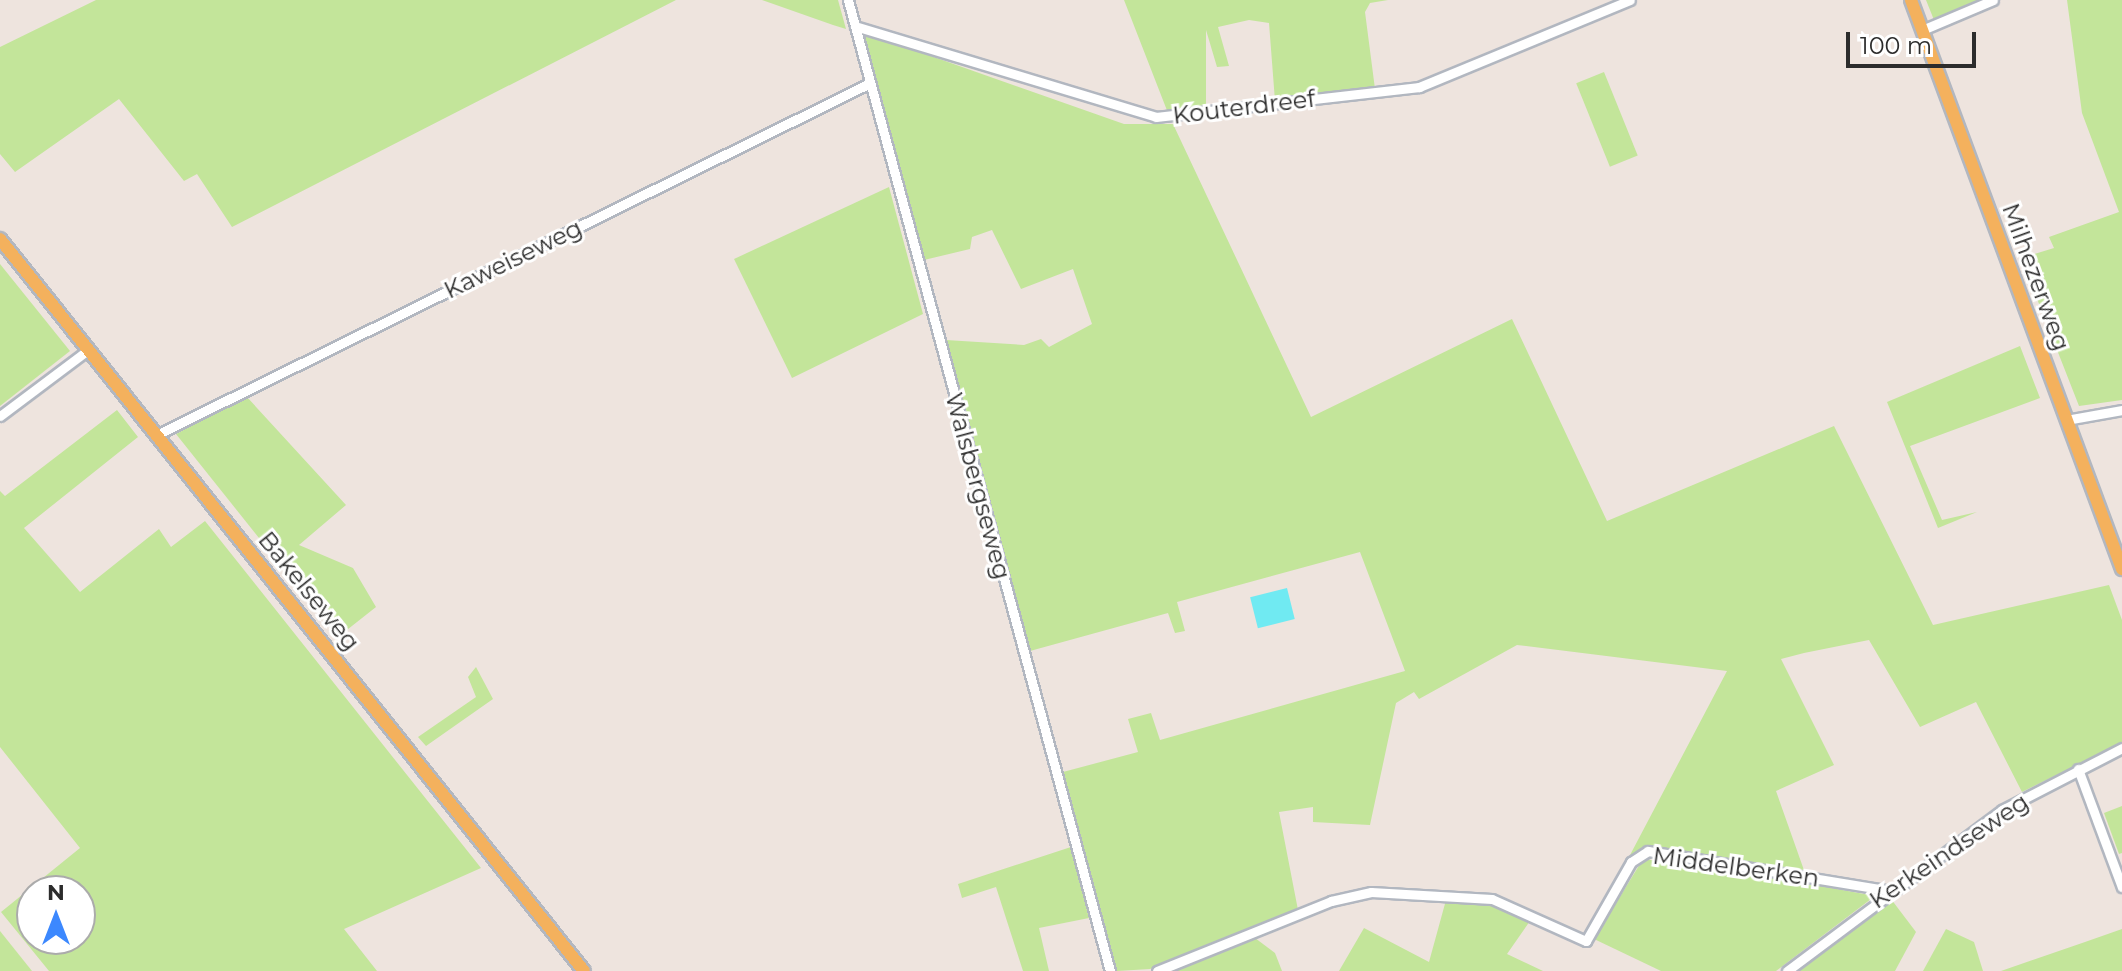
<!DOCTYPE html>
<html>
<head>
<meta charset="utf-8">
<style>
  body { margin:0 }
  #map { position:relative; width:2122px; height:971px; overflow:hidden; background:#eee4de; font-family:Montserrat,sans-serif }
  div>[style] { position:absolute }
  .green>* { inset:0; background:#c3e59a; transform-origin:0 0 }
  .water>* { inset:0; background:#70eaf2; transform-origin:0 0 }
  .roads { filter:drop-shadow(2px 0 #b2b7c0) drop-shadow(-2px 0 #b2b7c0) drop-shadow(0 2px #b2b7c0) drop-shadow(0 -2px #b2b7c0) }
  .minor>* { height:9px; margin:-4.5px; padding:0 4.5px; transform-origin:4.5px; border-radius:4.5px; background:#fff }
  .major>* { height:12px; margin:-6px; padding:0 6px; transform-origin:6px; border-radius:6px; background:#f4b15d }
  span { translate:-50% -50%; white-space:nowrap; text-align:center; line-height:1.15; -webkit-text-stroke:6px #fff; paint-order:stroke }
  .street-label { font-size:24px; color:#2c2c2c }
  .north { position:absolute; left:16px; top:875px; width:80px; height:80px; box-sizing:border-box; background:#fff; border:2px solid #ababab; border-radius:50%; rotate:0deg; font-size:22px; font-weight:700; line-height:32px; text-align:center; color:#2c2c2c }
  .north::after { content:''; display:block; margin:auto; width:28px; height:36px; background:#3c88fe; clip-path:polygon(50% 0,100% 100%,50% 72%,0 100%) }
  .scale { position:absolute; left:1846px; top:32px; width:130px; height:36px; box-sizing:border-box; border:4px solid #2c2c2c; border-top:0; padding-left:10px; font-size:24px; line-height:28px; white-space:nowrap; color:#2c2c2c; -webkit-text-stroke:6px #fff; paint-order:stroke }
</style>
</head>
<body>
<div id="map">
  <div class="green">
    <i style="clip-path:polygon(96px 0,676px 0,232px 227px,197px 174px,184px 181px,119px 99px,15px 172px,0 154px,0 47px)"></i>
    <i style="clip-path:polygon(762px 0,838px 0,846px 29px,833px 25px)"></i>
    <i style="clip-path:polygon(1124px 0,1388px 0,1370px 3px,1365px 12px,1375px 89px,1275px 101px,1269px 23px,1249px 20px,1218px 27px,1229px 66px,1217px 67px,1206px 30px,1206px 109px,1168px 113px)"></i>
    <i style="clip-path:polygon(1926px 0,1986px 0,1934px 20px)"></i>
    <i style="clip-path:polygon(2067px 0,2122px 0,2122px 400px,2079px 406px,2021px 258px,2054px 248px,2049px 237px,2119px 212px,2082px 113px)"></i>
    <i style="clip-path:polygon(863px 32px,1124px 124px,1173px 124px,1311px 417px,1512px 319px,1607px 521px,1834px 426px,1933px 625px,2109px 585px,2122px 620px,2122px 743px,2022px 792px,1976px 702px,1920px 727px,1869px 640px,1804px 653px,1781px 659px,1834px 765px,1776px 791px,1805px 873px,1644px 849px,1629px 857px,1727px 671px,1517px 645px,1419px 699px,1414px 692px,1396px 703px,1370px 825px,1313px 822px,1313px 807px,1279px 812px,1298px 910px,1150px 969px,1117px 971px,1063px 772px,1138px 752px,1128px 719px,1151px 713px,1160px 740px,1405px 671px,1360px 552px,1177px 602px,1185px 631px,1175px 633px,1168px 613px,1030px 651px,946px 340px,1024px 345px,1041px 339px,1049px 347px,1092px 324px,1073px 269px,1021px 289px,992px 230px,972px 237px,970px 249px,924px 260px)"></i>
    <i style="left:1604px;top:72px;width:90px;height:30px;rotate:68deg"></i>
    <i style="clip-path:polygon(889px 187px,923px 314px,792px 378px,734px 259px)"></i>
    <i style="clip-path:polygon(0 264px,70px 351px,0 406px)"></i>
    <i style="clip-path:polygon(2020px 346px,2040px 398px,1910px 446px,1942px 520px,1977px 512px,1938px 528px,1887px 402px)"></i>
    <i style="clip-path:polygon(247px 397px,346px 505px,299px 545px,353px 568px,376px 607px,338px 637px,176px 434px)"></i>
    <i style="clip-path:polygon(evenodd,117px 410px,138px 437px,24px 528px,80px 592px,159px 529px,171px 547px,205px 521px,481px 868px,344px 929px,377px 971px,49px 971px,1px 912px,80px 848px,0 747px,0 491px,5px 496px,117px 410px,32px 891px,80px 891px,80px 939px,32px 939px,32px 891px)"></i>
    <i style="clip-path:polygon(476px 667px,493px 699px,426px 746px,418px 737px,476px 697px,468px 677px)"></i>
    <i style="clip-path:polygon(2122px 806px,2122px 853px,2119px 854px,2104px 813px)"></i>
    <i style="clip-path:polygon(1071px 847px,1089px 918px,1039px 928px,1049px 971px,1023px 971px,996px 887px,962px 898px,958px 884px)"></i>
    <i style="clip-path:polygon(1643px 859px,1732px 870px,1875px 896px,1776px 971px,1661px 971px,1594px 939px)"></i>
    <i style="clip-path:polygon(1891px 899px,1916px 932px,1895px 971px,1796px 971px)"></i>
    <i style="clip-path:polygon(1446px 900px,1486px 903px,1530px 921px,1507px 954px,1543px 971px,1339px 971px,1364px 928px,1429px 962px)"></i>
    <i style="clip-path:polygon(1946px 929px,1974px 942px,1983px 971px,1923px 971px)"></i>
    <i style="clip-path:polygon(2122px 929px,2122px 971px,2001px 971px,2085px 942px)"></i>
    <i style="clip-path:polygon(0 931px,32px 971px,0 971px)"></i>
    <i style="clip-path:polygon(1255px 938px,1275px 953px,1282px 971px,1174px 971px)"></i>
  </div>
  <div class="water">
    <i style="left:1287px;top:588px;width:32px;height:38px;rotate:76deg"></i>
  </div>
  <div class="roads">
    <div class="minor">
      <i style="left:848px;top:0;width:1006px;rotate:74.9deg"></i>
      <i style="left:855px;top:26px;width:314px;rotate:16.8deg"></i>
      <i style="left:1156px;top:117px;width:265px;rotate:-6.5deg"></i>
      <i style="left:1419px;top:87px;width:228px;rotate:-22.4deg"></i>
      <i style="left:1922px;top:30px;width:77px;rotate:-22.9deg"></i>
      <i style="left:0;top:416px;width:110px;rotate:-36.9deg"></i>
      <i style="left:2066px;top:420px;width:57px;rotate:-10.1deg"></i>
      <i style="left:156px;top:435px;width:796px;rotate:-26.24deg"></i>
      <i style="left:2078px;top:769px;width:126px;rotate:69.6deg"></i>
      <i style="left:1157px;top:971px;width:188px;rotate:-21.9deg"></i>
      <i style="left:1331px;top:901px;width:41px;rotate:-12.7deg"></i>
      <i style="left:1371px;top:892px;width:121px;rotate:3.3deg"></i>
      <i style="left:1492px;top:899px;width:103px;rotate:24.1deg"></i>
      <i style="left:1586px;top:941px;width:91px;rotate:-60.3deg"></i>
      <i style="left:1631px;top:862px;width:20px;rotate:-33deg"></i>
      <i style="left:1648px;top:851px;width:242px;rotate:9.3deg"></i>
      <i style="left:1787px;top:971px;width:269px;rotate:-36.8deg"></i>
      <i style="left:2002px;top:810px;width:135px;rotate:-27.3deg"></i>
    </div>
    <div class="major">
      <i style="left:1911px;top:0;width:607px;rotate:69.65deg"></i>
      <i style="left:0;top:239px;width:936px;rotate:51.42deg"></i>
    </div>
  </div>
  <div class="street-label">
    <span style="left:1244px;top:107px;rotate:-7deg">Kouterdreef</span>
    <span style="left:513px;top:259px;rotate:-26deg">Kaweiseweg</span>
    <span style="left:2036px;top:277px;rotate:70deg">Milhezerweg</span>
    <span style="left:978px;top:486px;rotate:75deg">Walsbergseweg</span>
    <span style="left:309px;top:591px;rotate:51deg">Bakelseweg</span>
    <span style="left:1949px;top:851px;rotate:-34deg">Kerkeindseweg</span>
    <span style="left:1736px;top:867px;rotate:8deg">Middelberken</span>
  </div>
  <div class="north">N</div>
  <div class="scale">100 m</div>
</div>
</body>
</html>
